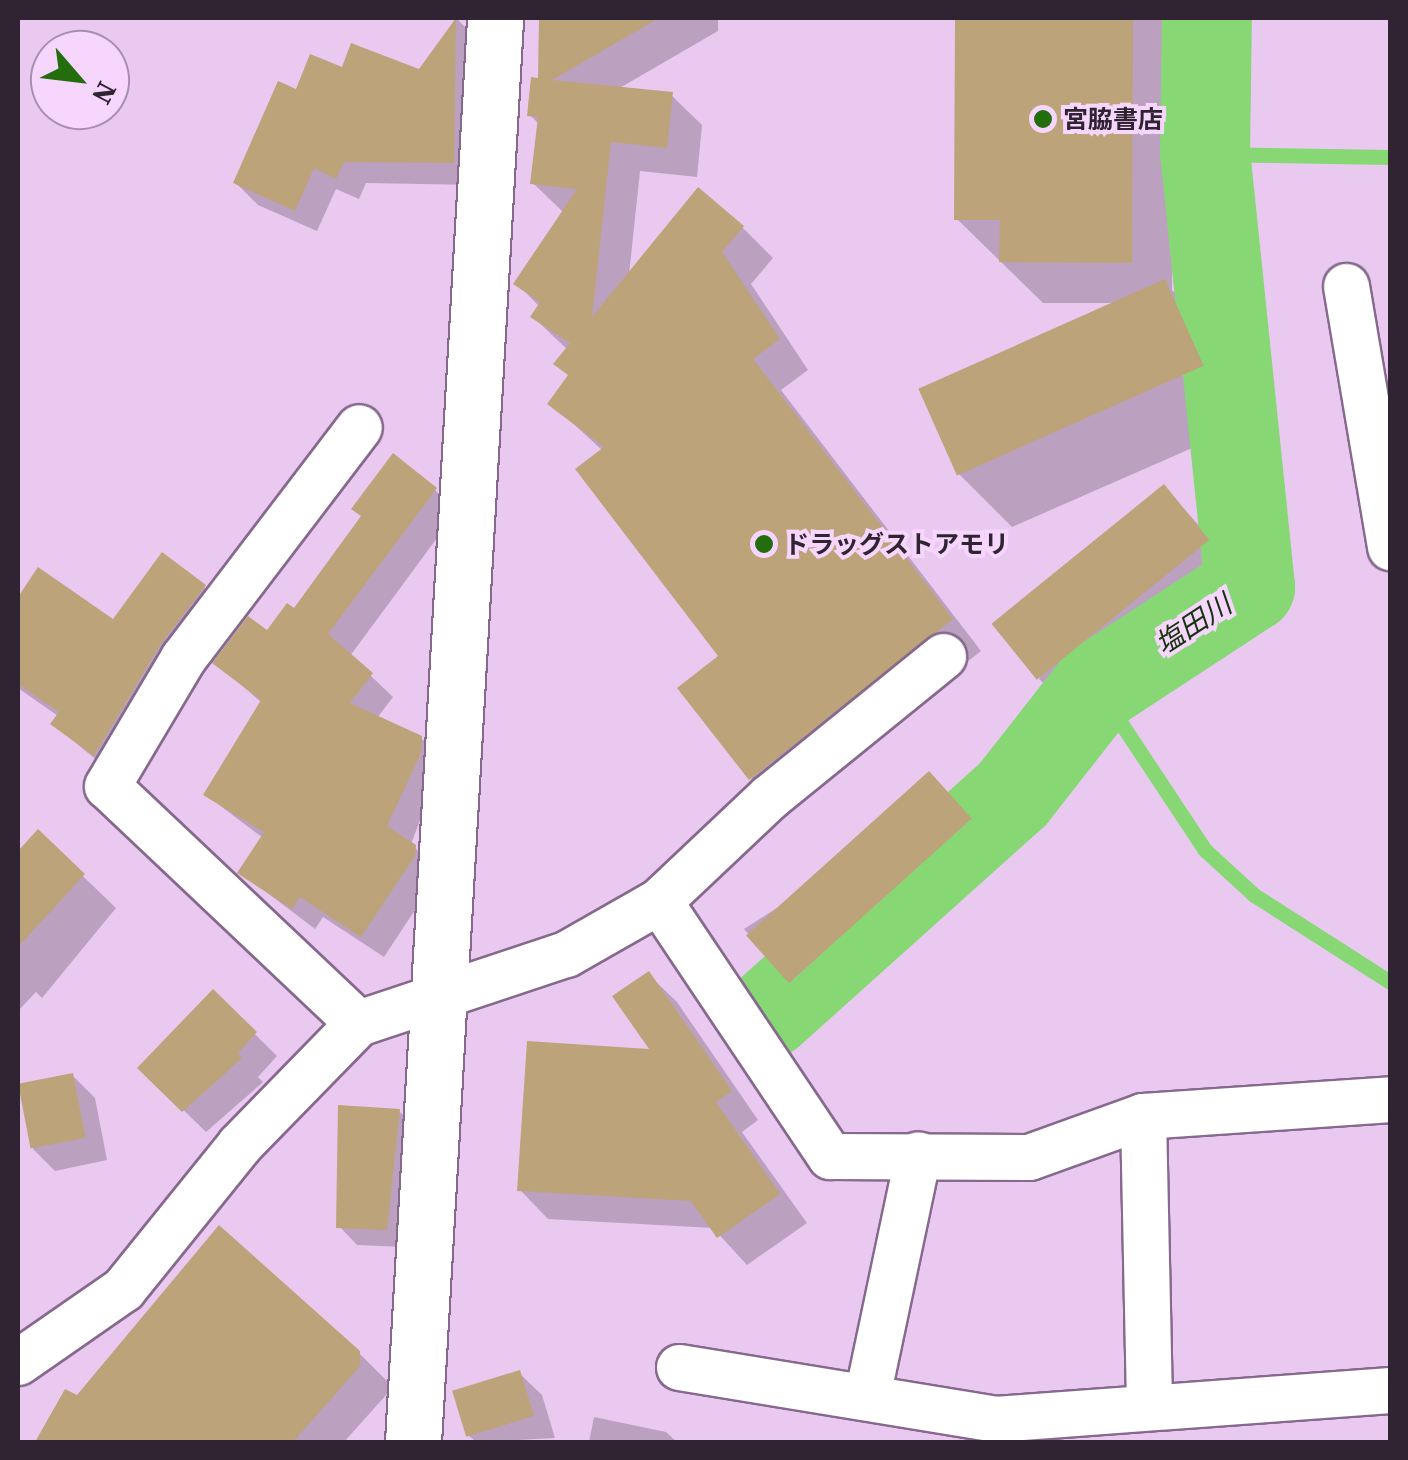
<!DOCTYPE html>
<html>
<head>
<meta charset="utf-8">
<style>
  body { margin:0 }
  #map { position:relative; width:1408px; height:1460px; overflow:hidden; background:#eac9f1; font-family:"Source Serif 4","Noto Sans JP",serif }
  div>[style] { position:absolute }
  .shadow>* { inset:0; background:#0003 }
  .stream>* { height:15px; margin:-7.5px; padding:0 7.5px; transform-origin:7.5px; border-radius:7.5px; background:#87d775 }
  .river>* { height:90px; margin:-45px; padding:0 45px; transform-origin:45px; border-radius:45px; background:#87d775 }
  .building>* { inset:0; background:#bda379; transform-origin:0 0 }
  .roads { filter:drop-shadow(2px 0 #86698d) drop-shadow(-2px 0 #86698d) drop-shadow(0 2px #86698d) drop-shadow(0 -2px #86698d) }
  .minor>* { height:45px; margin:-22.5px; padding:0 22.5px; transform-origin:22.5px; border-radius:22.5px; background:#fff }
  .tertiary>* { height:55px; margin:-27.5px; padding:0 27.5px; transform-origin:27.5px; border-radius:27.5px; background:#fff }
  .dots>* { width:28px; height:28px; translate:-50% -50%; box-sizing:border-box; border:5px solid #f7d6fe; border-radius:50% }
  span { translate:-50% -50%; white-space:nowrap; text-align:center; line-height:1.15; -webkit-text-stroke:8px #f7d6fe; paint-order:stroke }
  .poi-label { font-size:25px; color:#302433; font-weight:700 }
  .left { translate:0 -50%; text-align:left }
  .water-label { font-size:28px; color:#15340d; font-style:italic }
  .frame { position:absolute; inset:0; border:20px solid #302433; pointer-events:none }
  .north { position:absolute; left:30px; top:30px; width:100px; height:100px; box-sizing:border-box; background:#f7d6fe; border:2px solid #a78fad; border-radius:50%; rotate:118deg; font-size:28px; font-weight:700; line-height:40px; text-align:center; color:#302433 }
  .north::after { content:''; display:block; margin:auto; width:35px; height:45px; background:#236d0d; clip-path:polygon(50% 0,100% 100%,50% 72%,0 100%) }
</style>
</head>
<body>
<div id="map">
  <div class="shadow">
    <i style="clip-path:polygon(456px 18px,477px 39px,475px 185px,366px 183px,359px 199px,336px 189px,317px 231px,258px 205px,236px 183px,297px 92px,344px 70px,420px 72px)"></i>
    <i style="clip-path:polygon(541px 18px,718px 18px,718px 31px,618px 89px,671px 95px,702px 125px,697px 177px,640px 171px,629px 275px,742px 227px,773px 258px,751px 284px,808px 370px,781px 390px,981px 651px,781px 808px,751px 778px,722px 657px,603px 451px,551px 403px,570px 377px,568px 350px,533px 317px,540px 307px,517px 284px,564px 213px,533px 183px,539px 124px,530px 115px,541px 81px)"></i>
    <i style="clip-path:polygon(958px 18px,1174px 18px,1172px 290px,1219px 337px,1256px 420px,1012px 527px,957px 472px,1117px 303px,1043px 303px,957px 219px)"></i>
    <i style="clip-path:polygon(1164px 487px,1263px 596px,1094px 733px,1039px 679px)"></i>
    <i style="clip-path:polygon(435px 490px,457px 511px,350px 656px,393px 697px,377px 718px,421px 738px,443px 760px,411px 844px,437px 869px,436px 878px,384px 957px,323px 917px,315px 929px,240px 872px,263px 838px,206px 795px,262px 703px,216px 663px,267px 633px)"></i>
    <i style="clip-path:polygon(39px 570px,114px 623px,204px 587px,226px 609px,117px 777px,53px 724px,58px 716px,18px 688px,18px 602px)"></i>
    <i style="clip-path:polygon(951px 797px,992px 842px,807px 1001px,744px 929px)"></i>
    <i style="clip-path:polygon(38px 833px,116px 908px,42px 998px,36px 992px,18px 1011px,18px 855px)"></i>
    <i style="clip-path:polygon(648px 974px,677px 1002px,758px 1120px,742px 1132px,807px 1223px,747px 1265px,713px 1228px,548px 1219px,520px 1190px,654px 1052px)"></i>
    <i style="clip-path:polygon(213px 993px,277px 1056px,258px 1077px,263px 1082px,206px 1132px,140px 1068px)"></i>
    <i style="clip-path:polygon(73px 1076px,95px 1098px,107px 1160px,55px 1171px,33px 1149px)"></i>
    <i style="clip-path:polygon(399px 1111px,417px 1129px,405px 1247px,357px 1245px,339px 1226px)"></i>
    <i style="clip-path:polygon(359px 1353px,387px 1381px,387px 1394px,344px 1442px,38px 1442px,66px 1392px,77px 1399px)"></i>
    <i style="clip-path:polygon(519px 1373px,542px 1395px,555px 1438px,476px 1442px,469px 1436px)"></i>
    <i style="clip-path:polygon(594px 1417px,666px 1432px,677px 1442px,589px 1442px)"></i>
  </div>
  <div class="stream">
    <i style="left:1205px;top:154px;width:185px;rotate:0.9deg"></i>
    <i style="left:1097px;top:687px;width:196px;rotate:56.5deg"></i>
    <i style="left:1205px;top:850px;width:67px;rotate:42.6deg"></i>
    <i style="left:1254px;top:895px;width:161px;rotate:32.6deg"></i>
  </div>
  <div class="river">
    <i style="left:769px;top:1013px;width:328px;rotate:-41.9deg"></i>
    <i style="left:1013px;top:794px;width:136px;rotate:-51.9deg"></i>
    <i style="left:1097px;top:687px;width:183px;rotate:-33.2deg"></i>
    <i style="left:1250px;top:587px;width:435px;rotate:-95.9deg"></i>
    <i style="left:1205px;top:154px;width:136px;rotate:-89.2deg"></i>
  </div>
  <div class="building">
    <i style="clip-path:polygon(456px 18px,454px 163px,344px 162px,336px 179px,314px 168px,295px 211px,233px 183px,278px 81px,296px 89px,310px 54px,342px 67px,351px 43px,419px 69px)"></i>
    <i style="clip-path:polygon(539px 18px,659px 18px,552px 80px,673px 92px,667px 148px,611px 142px,592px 317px,698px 187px,744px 226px,722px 252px,780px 339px,753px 359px,953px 619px,749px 780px,677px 688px,718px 656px,575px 469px,604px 447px,547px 404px,568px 375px,553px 364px,570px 343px,530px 317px,540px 302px,513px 284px,577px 189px,530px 184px,538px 117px,527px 116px,531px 77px,538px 78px)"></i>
    <i style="clip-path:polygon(955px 18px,1133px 18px,1132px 263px,999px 262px,1000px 220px,954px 220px)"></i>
    <i style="left:1165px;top:279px;width:95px;height:270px;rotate:66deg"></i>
    <i style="clip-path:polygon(393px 453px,437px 488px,328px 634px,373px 673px,350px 703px,422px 736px,421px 753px,387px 826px,416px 845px,415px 856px,361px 937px,300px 897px,292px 909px,237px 873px,264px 832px,203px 795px,261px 700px,212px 663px,248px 616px,267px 630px,287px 603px,294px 608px,361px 516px,351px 509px)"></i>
    <i style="left:1164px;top:484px;width:72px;height:222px;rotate:51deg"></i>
    <i style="clip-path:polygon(162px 552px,206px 585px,160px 645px,94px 756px,50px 724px,59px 712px,18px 684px,18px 597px,38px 567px,113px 619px)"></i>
    <i style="left:929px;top:771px;width:64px;height:246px;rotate:48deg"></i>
    <i style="clip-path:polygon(38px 829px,85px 874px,18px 947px,18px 851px)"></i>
    <i style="clip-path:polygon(649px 971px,732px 1091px,716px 1102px,780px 1194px,717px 1238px,691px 1201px,517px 1191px,527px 1041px,649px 1049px,612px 996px)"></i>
    <i style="clip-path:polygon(213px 989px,257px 1032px,238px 1053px,242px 1058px,182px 1112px,137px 1068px)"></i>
    <i style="left:73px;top:1073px;width:66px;height:56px;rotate:79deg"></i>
    <i style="clip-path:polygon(338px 1105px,400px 1109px,387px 1230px,336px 1228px)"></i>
    <i style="clip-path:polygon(219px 1225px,360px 1351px,360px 1366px,293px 1442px,35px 1442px,65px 1389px,77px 1395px)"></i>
    <i style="left:520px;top:1370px;width:48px;height:71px;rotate:73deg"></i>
  </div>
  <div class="roads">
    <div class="minor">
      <i style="left:1346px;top:286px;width:265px;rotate:80.4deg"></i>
      <i style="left:659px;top:901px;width:151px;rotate:-43.4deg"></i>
      <i style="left:769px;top:797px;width:224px;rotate:-39deg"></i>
      <i style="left:358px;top:1023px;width:345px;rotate:-136.6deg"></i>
      <i style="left:107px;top:786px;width:149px;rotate:-59.3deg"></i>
      <i style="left:183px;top:658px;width:290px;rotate:-52.7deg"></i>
      <i style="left:1143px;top:1116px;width:287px;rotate:88.8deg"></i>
      <i style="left:18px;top:1362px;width:128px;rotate:-34.8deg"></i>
      <i style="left:123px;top:1289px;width:185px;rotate:-51.1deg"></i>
      <i style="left:239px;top:1145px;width:170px;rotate:-45.7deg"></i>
      <i style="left:358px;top:1023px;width:219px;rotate:-18.4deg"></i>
      <i style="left:566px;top:954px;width:107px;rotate:-29.7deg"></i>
      <i style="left:659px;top:901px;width:307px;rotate:56.2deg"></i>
      <i style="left:830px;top:1156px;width:199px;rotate:0.3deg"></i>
      <i style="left:1029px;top:1157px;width:121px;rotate:-19.8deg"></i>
      <i style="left:1143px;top:1116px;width:248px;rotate:-3.9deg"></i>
      <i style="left:679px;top:1367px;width:320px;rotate:9.3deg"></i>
      <i style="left:995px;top:1419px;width:396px;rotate:-4.2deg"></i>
      <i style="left:867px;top:1396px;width:247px;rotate:-78.1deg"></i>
    </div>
    <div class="tertiary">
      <i style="left:413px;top:1442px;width:1426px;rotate:-86.7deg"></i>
    </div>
  </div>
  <div class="dots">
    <i style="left:1043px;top:119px;background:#236d0d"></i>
    <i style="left:764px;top:544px;background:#236d0d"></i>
  </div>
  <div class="poi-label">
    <span class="left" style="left:1063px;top:119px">宮脇書店</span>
    <span class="left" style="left:784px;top:544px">ドラッグストアモリ</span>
  </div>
  <div class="water-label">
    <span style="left:1193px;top:624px;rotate:-33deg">塩田川</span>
  </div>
  <div class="frame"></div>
  <div class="north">N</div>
</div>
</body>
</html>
